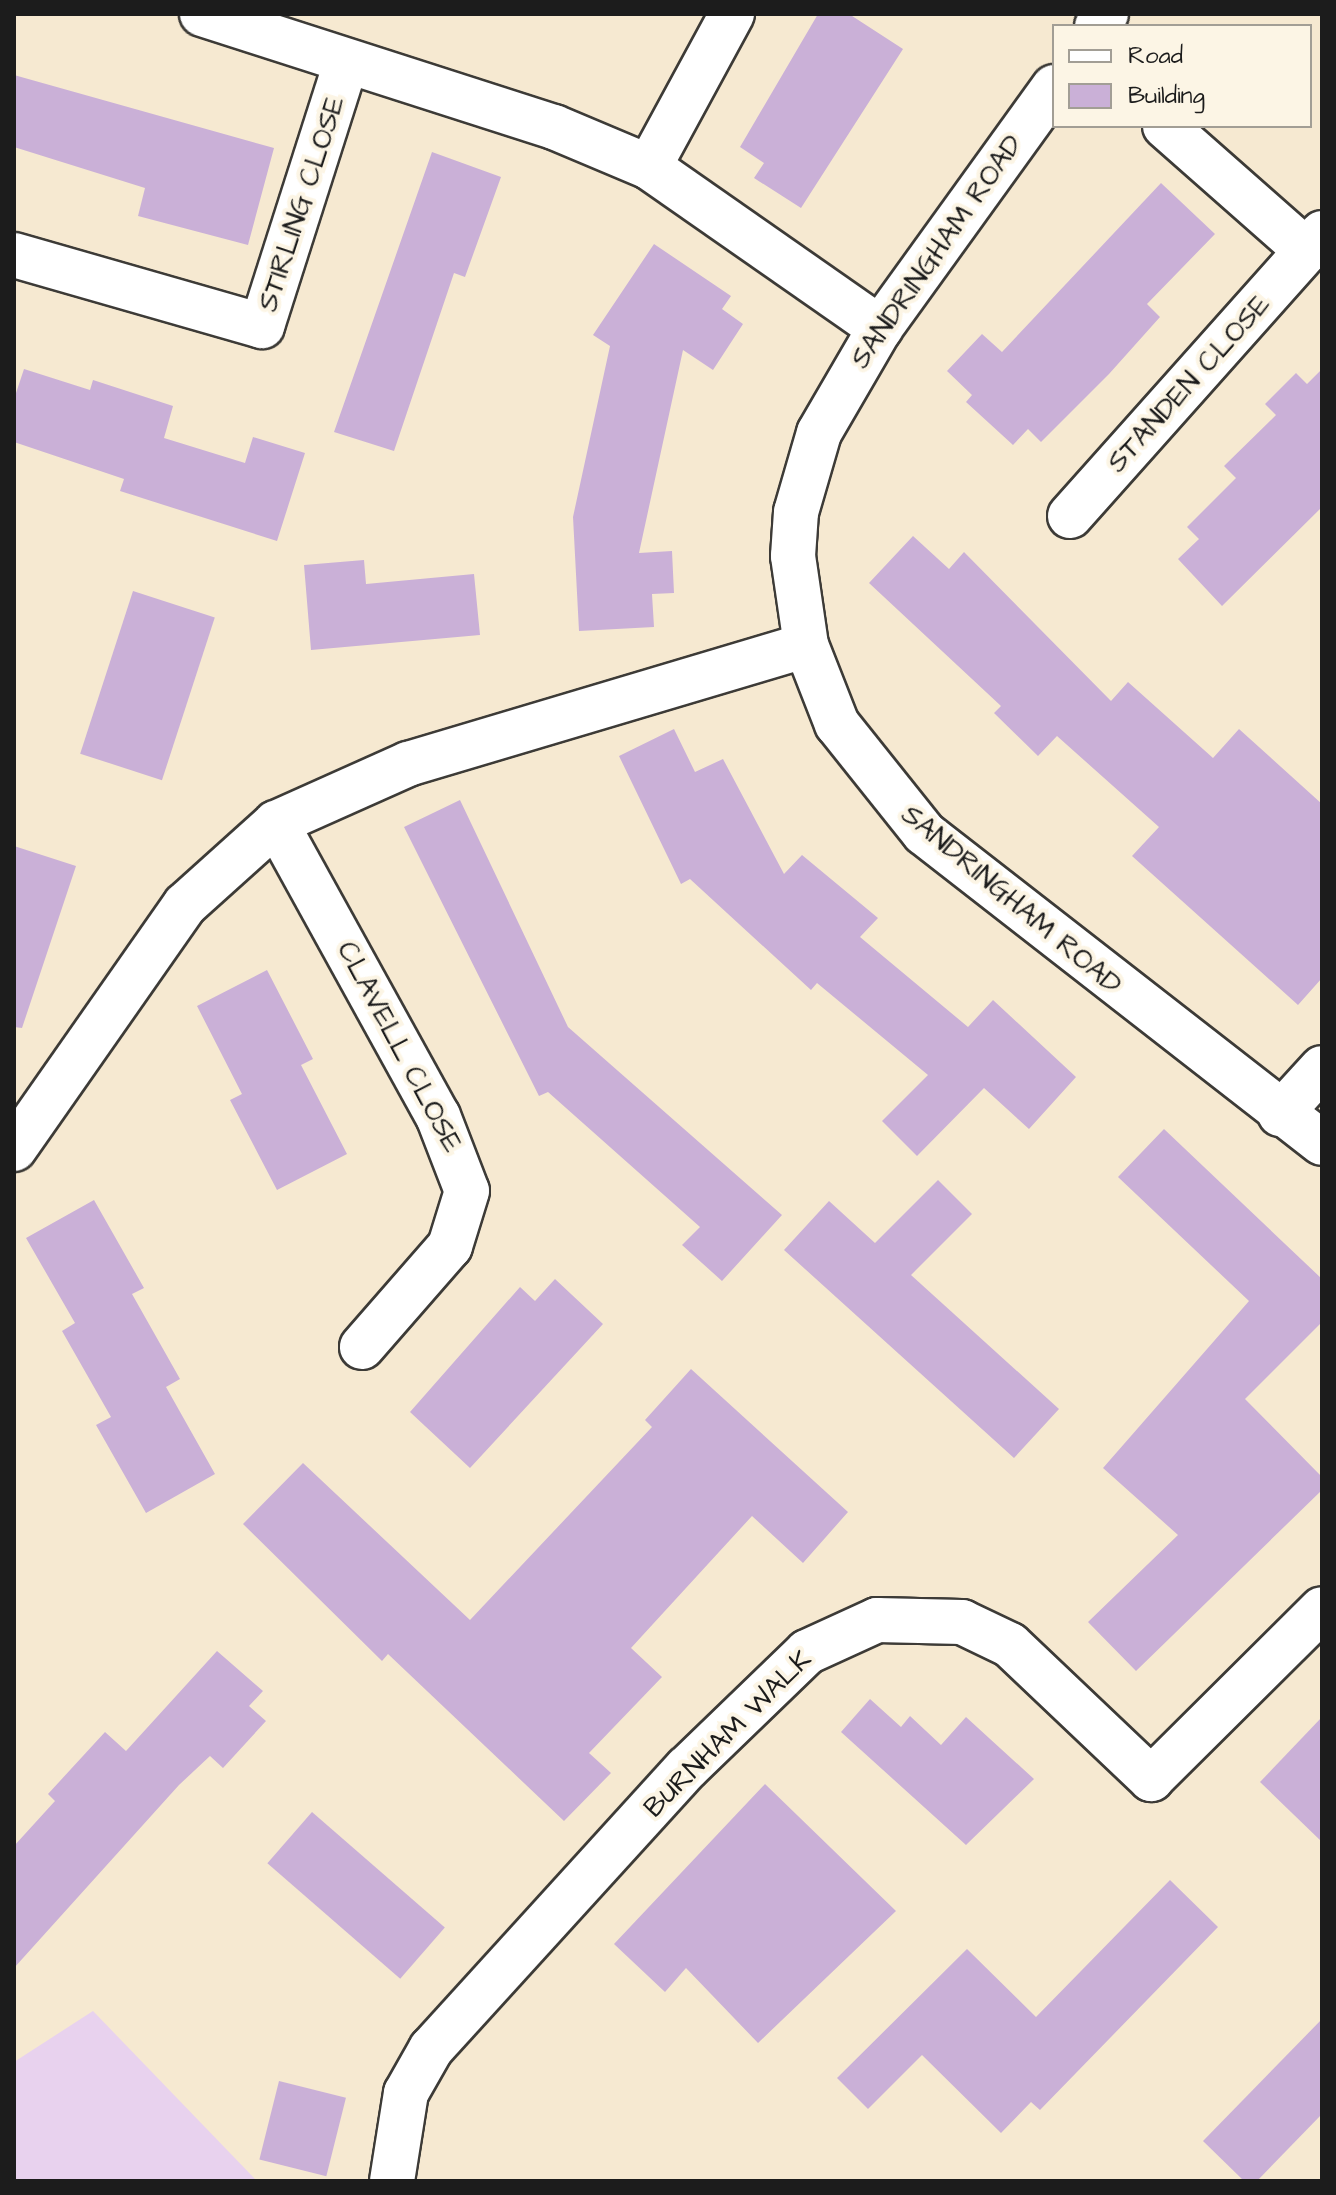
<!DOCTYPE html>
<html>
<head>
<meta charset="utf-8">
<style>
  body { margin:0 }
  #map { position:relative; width:1336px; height:2195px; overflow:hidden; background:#f6e9d1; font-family:"Architects Daughter",sans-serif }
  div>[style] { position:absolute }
  .built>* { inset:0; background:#e8d2ee }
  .building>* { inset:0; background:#cab0d7; transform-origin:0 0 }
  .roads { filter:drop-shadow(2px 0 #3d3b37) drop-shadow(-2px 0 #3d3b37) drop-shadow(0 2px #3d3b37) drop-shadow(0 -2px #3d3b37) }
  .minor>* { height:44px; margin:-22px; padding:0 22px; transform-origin:22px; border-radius:22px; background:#fff }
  span { translate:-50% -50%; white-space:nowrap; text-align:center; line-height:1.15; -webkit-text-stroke:8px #fcf5e5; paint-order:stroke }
  .street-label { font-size:28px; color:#1c1c1c }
  .frame { position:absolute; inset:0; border:16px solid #1c1c1c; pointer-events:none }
  .legend { position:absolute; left:1052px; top:24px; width:260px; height:104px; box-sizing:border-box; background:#fcf5e5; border:2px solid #a29e95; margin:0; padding:10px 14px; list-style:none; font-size:24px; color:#1c1c1c }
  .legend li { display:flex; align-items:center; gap:16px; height:40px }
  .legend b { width:40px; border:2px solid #a29e95 }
</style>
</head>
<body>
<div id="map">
  <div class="built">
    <i style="clip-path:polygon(93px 2011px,257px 2181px,14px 2181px,14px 2062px)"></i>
  </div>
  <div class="building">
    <i style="clip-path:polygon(818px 14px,849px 14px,903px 49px,801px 208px,754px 178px,764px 163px,740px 147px)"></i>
    <i style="clip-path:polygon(14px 75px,274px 148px,248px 245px,138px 216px,145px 188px,14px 147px)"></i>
    <i style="clip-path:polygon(432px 152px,501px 177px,465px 277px,454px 273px,394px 451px,334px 432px)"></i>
    <i style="clip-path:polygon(1161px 183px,1215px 234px,1147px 304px,1160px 317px,1109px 374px,1041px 442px,1028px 429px,1013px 445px,966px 402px,972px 395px,947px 371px,982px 334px,1002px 352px)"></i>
    <i style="clip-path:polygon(654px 244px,731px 296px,722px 309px,743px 324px,713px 370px,683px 350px,639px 553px,672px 551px,674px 593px,652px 594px,654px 627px,579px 631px,573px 517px,610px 346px,593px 335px)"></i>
    <i style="clip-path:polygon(24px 369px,90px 390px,93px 380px,173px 406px,164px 438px,245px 463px,253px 437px,305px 453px,277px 541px,120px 491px,124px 479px,14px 442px,14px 399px)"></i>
    <i style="clip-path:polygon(1322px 369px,1322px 507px,1222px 606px,1178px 559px,1199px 539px,1187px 527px,1236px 478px,1224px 466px,1276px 415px,1265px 404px,1296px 373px,1307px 384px)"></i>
    <i style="clip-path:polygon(913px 536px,949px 569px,964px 552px,1111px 701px,1128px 682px,1213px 758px,1239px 729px,1322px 804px,1322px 978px,1298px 1005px,1132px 856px,1159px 827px,1057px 736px,1038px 756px,994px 713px,1001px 706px,869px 583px)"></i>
    <i style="clip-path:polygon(364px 560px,366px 584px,474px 574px,480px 635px,311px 650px,304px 565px)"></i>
    <i style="left:133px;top:591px;width:86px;height:171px;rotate:18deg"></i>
    <i style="clip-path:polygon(674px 729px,695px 772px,723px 759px,784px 874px,802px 855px,878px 918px,860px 937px,968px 1027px,993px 1000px,1076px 1077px,1029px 1129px,984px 1088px,917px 1156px,882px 1121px,928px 1075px,817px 983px,811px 990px,690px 879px,681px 884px,619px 756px)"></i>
    <i style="clip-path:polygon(460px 800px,568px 1027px,782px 1215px,722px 1281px,682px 1245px,700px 1227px,548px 1092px,539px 1096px,404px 827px)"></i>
    <i style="clip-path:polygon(14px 846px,76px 866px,22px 1028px,14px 1027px)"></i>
    <i style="clip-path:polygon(267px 970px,313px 1059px,301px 1065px,347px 1154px,277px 1190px,230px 1100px,242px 1094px,197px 1006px)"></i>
    <i style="clip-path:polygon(1164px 1129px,1322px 1279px,1322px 1322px,1245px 1399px,1322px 1477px,1322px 1490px,1136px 1671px,1088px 1622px,1178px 1535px,1103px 1468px,1249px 1301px,1118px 1177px)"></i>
    <i style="clip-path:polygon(938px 1180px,972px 1214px,911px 1275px,1059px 1409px,1014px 1458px,784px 1250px,829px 1201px,875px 1243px)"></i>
    <i style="clip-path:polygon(94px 1200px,144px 1288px,132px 1294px,180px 1379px,166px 1387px,215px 1474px,146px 1513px,96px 1425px,111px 1417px,62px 1331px,75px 1323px,26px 1238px)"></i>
    <i style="clip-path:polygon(555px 1279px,603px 1324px,470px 1468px,410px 1412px,520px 1287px,535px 1301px)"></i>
    <i style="clip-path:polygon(691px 1369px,848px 1512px,803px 1563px,752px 1516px,631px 1648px,662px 1677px,589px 1753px,611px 1773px,564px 1821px,388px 1654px,382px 1661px,243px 1524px,303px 1463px,470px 1620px,652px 1427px,645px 1420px)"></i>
    <i style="clip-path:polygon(217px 1651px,263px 1691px,249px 1706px,266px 1721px,223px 1768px,210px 1756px,179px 1785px,14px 1968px,14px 1846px,55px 1801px,48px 1794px,105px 1732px,126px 1751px)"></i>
    <i style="clip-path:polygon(870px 1699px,901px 1727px,910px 1716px,941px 1745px,966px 1717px,1034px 1779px,966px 1845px,841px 1732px)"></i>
    <i style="clip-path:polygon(1322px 1717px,1322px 1842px,1260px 1782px)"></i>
    <i style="clip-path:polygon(765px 1784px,896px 1911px,758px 2043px,686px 1968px,665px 1992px,614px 1944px)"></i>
    <i style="left:312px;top:1812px;width:176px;height:68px;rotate:41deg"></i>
    <i style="clip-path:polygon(1170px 1880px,1218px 1927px,1040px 2110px,1031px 2102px,1001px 2133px,922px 2055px,868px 2109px,837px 2078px,967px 1949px,1036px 2017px)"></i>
    <i style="clip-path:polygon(1322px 2019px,1322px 2114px,1257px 2181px,1244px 2181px,1203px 2141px)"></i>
    <i style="left:279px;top:2081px;width:69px;height:81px;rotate:14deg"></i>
  </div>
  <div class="roads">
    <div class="minor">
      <i style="left:202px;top:14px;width:370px;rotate:17.8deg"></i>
      <i style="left:554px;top:127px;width:103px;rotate:22.8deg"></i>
      <i style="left:732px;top:14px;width:174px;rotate:118.5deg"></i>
      <i style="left:649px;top:167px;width:282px;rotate:34.9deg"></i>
      <i style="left:1097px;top:26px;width:15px;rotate:-53deg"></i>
      <i style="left:1054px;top:87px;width:297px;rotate:125.8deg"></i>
      <i style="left:880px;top:328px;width:121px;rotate:120.2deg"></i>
      <i style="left:819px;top:433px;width:82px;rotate:106.2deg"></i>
      <i style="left:796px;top:512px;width:44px;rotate:93.9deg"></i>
      <i style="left:793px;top:556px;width:90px;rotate:81.7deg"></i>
      <i style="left:806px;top:645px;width:85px;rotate:68.6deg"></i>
      <i style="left:837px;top:724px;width:139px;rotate:51.4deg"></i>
      <i style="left:924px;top:833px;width:504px;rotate:37.91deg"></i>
      <i style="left:1165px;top:126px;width:189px;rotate:41.4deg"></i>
      <i style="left:14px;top:255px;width:258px;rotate:16deg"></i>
      <i style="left:262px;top:326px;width:276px;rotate:-72.3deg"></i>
      <i style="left:1070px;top:516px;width:379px;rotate:-48.3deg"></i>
      <i style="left:276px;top:823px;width:335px;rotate:61.1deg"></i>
      <i style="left:438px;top:1116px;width:80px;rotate:68.9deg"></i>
      <i style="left:467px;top:1191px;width:58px;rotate:107.2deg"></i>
      <i style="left:450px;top:1246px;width:134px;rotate:131.1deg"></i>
      <i style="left:1280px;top:1114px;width:62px;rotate:-47.6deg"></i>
      <i style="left:14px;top:1149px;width:298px;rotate:-55deg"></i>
      <i style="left:185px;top:905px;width:122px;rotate:-42deg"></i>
      <i style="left:276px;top:823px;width:145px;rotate:-24.1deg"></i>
      <i style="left:408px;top:764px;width:415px;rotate:-16.6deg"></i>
      <i style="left:392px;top:2181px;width:89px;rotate:-81deg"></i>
      <i style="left:406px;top:2093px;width:51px;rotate:-60.4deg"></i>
      <i style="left:431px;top:2049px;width:380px;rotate:-47.7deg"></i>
      <i style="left:687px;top:1768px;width:167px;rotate:-44deg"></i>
      <i style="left:807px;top:1652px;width:77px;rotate:-24.6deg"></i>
      <i style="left:877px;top:1620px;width:85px;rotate:1.3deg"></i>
      <i style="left:962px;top:1622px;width:53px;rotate:25.6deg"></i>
      <i style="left:1010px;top:1645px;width:195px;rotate:43.5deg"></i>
      <i style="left:1151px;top:1779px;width:241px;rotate:-44.8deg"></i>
    </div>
  </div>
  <div class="street-label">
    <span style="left:302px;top:204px;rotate:-72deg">STIRLING CLOSE</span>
    <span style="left:937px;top:252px;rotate:-55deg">SANDRINGHAM ROAD</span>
    <span style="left:1189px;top:384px;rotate:-48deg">STANDEN CLOSE</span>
    <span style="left:1011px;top:900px;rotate:40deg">SANDRINGHAM ROAD</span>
    <span style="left:399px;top:1047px;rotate:62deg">CLAVELL CLOSE</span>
    <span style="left:728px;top:1734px;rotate:-45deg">BURNHAM WALK</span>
  </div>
  <div class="frame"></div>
  <ul class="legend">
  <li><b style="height:10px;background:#fff"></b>Road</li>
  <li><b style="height:22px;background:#cab0d7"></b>Building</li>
  </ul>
</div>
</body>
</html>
